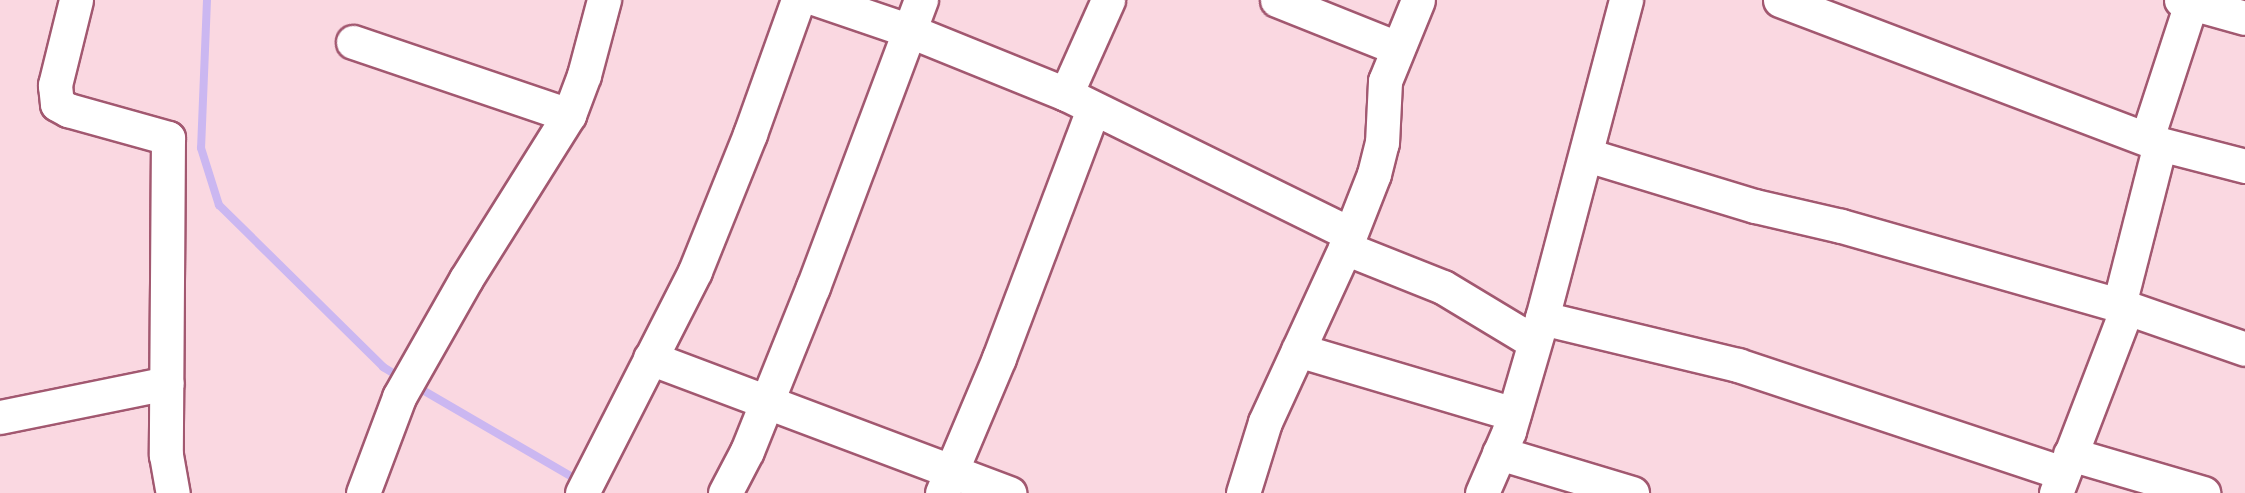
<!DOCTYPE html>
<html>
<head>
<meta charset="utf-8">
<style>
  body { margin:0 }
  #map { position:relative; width:2245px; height:493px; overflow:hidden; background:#fad8e1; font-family:"Source Sans 3",sans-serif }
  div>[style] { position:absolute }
  .stream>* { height:8px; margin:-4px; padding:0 4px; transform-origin:4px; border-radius:4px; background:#cbb7f1 }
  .roads { filter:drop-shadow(2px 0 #a25870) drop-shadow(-2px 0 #a25870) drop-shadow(0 2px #a25870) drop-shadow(0 -2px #a25870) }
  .minor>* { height:33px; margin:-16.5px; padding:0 16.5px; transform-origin:16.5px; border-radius:16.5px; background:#fff }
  span { translate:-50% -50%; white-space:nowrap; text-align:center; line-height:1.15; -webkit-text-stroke:4.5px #fad8e1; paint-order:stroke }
</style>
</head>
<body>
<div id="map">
  <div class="stream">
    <i style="left:207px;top:0;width:148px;rotate:92.3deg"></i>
    <i style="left:201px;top:148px;width:60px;rotate:72.5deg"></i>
    <i style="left:219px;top:205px;width:231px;rotate:44.6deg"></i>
    <i style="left:383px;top:367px;width:23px;rotate:31deg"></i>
    <i style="left:414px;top:385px;width:191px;rotate:30.2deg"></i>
  </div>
  <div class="roads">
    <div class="minor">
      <i style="left:76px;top:0;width:88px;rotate:103.9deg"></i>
      <i style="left:55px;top:85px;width:19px;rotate:84deg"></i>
      <i style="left:57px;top:104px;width:13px;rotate:29deg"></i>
      <i style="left:68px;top:110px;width:104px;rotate:15.6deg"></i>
      <i style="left:168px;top:138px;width:317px;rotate:90.4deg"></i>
      <i style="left:166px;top:455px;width:39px;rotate:80deg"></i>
      <i style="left:819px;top:0;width:96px;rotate:18.8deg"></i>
      <i style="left:910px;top:31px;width:168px;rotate:22deg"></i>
      <i style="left:1066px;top:94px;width:315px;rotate:26.2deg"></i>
      <i style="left:1277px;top:0;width:129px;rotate:21.8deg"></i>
      <i style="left:1780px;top:0;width:406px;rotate:20.8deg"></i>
      <i style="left:2160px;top:144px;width:88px;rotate:14.5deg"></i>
      <i style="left:2181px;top:0;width:66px;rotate:15.7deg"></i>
      <i style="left:353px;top:42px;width:228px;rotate:18.7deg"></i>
      <i style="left:1066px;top:94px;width:103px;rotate:-65.9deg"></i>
      <i style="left:2147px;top:138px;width:145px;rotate:-71.9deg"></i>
      <i style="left:1587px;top:155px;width:176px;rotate:16.9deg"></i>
      <i style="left:1755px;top:206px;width:88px;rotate:13.1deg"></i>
      <i style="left:1841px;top:226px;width:289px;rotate:15.9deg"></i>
      <i style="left:2119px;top:305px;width:133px;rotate:19.2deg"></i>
      <i style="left:1345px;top:248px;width:105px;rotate:21.7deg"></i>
      <i style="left:1443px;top:287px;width:106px;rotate:31.1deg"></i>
      <i style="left:2119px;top:305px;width:166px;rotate:-75.7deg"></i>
      <i style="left:1542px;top:318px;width:202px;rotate:13.5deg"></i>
      <i style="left:1738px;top:365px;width:342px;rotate:18.4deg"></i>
      <i style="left:1298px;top:350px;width:225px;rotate:16.5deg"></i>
      <i style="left:650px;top:358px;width:384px;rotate:20.6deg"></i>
      <i style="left:0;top:417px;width:170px;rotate:-11.5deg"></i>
      <i style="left:1499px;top:453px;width:139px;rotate:16.7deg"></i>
      <i style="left:2070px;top:454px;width:139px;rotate:16.3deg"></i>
      <i style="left:363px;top:493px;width:103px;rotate:-69.4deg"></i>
      <i style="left:399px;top:397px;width:136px;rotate:-60.4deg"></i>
      <i style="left:466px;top:279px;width:194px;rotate:-57.9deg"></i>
      <i style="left:569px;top:115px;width:43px;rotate:-69.4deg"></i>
      <i style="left:584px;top:75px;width:78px;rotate:-75.1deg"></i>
      <i style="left:582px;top:493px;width:249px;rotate:-63deg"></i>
      <i style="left:695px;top:271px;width:148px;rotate:-68.1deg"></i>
      <i style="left:750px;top:134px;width:142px;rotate:-70.3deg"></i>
      <i style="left:725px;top:493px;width:47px;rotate:-62.4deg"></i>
      <i style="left:747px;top:451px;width:177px;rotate:-68.1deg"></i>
      <i style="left:813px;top:287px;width:307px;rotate:-69.4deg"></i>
      <i style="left:942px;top:493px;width:147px;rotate:-67.1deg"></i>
      <i style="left:999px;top:358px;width:266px;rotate:-69.3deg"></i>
      <i style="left:1243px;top:493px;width:74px;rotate:-72.8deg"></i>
      <i style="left:1265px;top:422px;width:192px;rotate:-65.3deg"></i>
      <i style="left:1345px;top:248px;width:79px;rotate:-68.6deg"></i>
      <i style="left:1374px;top:174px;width:32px;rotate:-76deg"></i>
      <i style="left:1382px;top:143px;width:62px;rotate:-87.2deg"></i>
      <i style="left:1385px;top:81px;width:87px;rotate:-67.8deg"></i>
      <i style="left:1482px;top:493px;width:68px;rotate:-66.5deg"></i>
      <i style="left:1509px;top:431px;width:118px;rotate:-73.7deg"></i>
      <i style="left:1542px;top:318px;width:329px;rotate:-75.2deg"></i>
      <i style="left:2056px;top:493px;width:198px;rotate:-69deg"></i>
    </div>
  </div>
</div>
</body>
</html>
